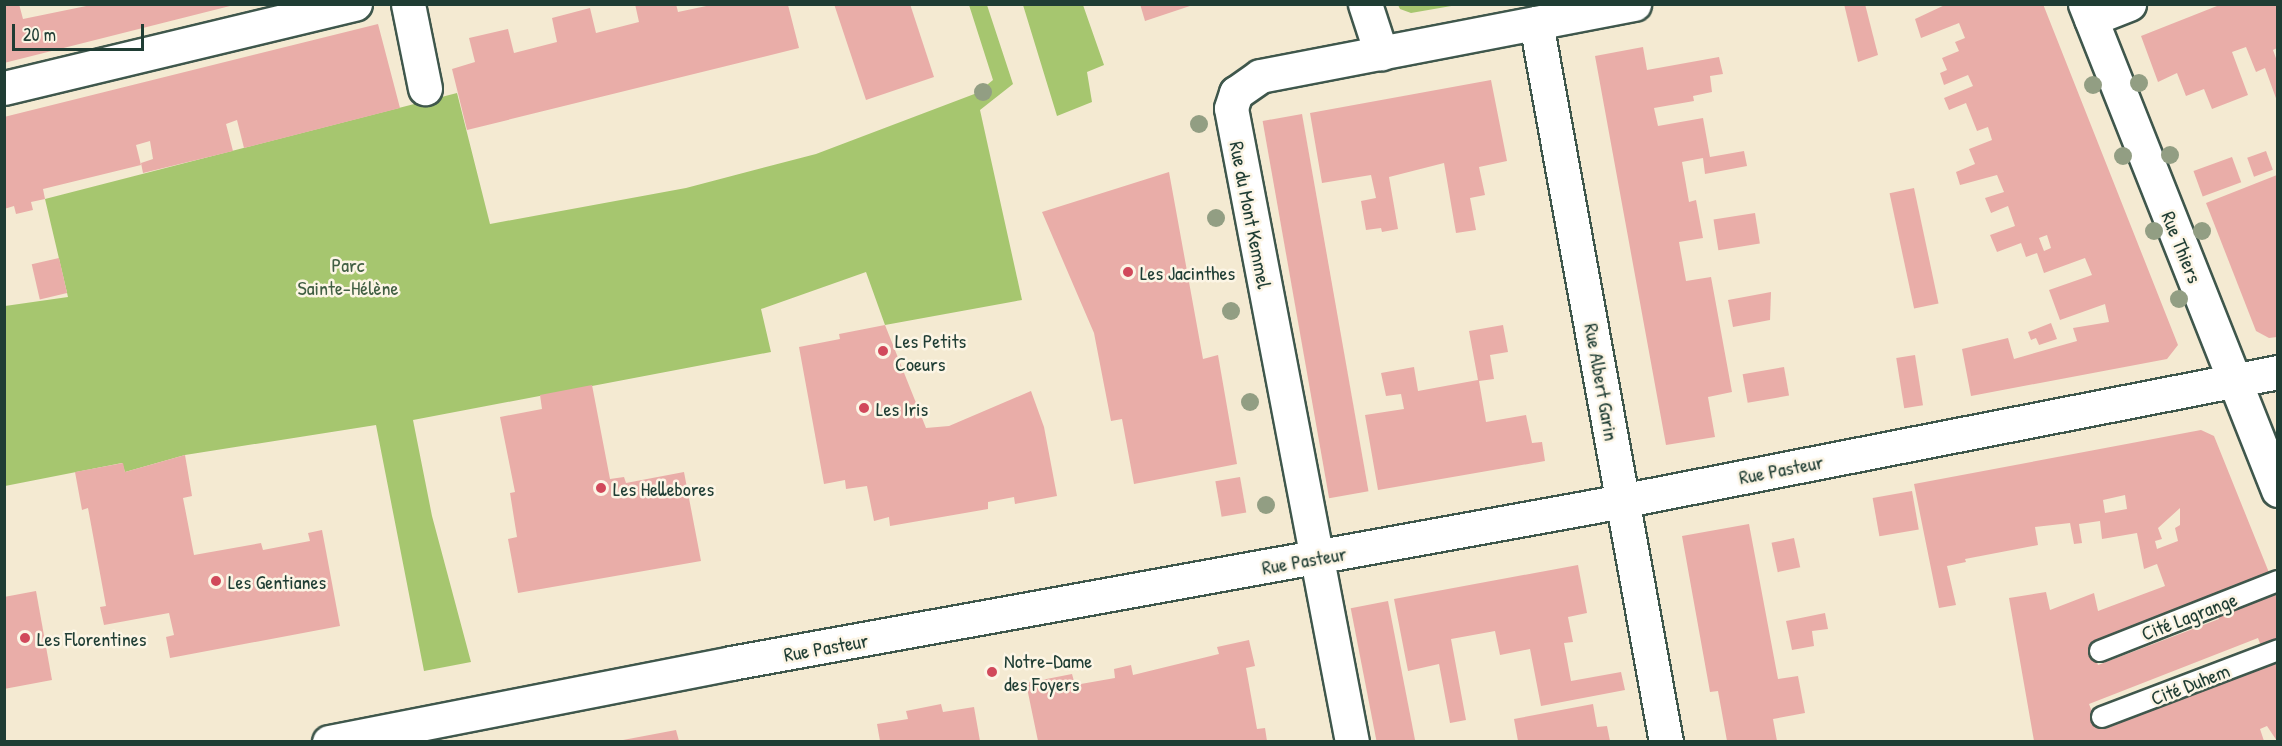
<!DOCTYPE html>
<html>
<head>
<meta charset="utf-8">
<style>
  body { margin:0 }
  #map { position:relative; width:2282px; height:746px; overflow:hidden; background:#f4ead2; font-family:"Patrick Hand",sans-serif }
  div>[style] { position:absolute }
  .green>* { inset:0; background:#a6c66f }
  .building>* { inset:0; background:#e9ada8; transform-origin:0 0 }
  .roads { filter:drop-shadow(2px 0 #3f574c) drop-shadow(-2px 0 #3f574c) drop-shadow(0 2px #3f574c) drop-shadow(0 -2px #3f574c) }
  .lane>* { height:20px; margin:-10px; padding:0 10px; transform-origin:10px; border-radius:10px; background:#fff }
  .street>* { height:33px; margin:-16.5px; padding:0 16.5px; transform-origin:16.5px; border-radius:16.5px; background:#fff }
  .trees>* { width:18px; height:18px; margin:-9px; border-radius:50%; background:#929e83 }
  .dots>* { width:16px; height:16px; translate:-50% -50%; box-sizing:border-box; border:3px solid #fcf5e5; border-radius:50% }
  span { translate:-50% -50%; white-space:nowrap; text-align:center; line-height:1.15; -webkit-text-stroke:5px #fcf5e5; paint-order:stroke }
  .street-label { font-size:20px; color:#1f3d34 }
  .park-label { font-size:20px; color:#415f43 }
  .poi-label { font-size:20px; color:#1f3d34 }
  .left { translate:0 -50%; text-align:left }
  .frame { position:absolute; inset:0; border:6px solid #1f3d34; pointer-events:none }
  .scale { position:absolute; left:12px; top:24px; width:132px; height:27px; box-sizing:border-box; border:3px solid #1f3d34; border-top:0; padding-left:8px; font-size:18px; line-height:21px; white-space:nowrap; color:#1f3d34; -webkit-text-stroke:4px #fcf5e5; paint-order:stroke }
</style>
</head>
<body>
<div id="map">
  <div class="green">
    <i style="clip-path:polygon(969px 5px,987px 5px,1013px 84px,980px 110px,1022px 300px,885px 325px,866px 272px,761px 309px,771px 352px,413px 420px,432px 516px,471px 662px,424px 671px,376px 425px,185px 455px,125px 472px,122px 463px,5px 486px,5px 306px,68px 297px,45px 199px,457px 93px,490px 224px,686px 188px,816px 154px,977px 93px,993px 80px)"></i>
    <i style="clip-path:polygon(1023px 5px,1083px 5px,1104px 65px,1087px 72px,1092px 102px,1057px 116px)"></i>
    <i style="clip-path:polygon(1398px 5px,1398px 4px,1457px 5px,1411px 13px,1400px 9px)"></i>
  </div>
  <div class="building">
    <i style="clip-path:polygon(4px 4px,19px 4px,23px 19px,96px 4px,234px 5px,4px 63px)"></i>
    <i style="clip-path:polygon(635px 4px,676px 4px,678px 12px,711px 5px,788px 5px,799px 48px,467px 130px,452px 69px,475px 62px,469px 38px,508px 29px,514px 53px,557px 42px,552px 18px,590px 8px,596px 33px,639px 22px)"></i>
    <i style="clip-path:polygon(834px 4px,910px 4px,934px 77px,866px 100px)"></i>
    <i style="clip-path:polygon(1140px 4px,1193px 4px,1193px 5px,1145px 21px)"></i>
    <i style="clip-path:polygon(1844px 4px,1865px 4px,1878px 55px,1858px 62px)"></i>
    <i style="clip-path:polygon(evenodd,1947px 4px,2043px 4px,2178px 345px,2167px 359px,1971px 396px,1962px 349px,2008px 338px,2014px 359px,2077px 341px,2073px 328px,2109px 322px,2105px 304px,2060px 320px,2049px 290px,2092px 275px,2085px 258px,2044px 273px,2037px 253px,2026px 257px,2021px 243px,1997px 252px,1990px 235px,2015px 226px,2008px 206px,1991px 213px,1985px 198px,2004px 192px,1997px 175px,1960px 185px,1956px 172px,1975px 164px,1969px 149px,1992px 140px,1988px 127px,1977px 131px,1966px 103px,1949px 110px,1944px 98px,1973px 86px,1968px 75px,1944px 85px,1940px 73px,1947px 70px,1942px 58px,1959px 51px,1955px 42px,1965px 38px,1959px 23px,1921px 38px,1915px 19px,1947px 4px,2047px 235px,2051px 248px,2044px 251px,2039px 238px,2047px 235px)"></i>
    <i style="clip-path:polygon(2222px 4px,2277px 4px,2277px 48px,2273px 50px,2277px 61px,2277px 101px,2265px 68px,2256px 72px,2246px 47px,2232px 52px,2248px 95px,2212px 109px,2204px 89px,2186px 96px,2177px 73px,2158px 82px,2141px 36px)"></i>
    <i style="clip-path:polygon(378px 24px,400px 108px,244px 148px,237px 120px,226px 124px,233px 151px,143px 173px,141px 163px,153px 159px,150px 141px,136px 145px,141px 165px,43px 189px,45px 199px,31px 202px,33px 210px,16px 214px,14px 206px,4px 209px,4px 117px)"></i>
    <i style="clip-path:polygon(1643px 47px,1647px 70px,1719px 57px,1723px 74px,1710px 76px,1712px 92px,1693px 96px,1694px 101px,1654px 108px,1658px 126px,1703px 118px,1710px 157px,1744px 151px,1747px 166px,1705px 174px,1703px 158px,1682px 162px,1689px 202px,1696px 200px,1703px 238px,1679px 242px,1686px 281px,1711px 277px,1732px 392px,1708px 397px,1715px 437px,1666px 445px,1595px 56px)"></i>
    <i style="clip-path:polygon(1491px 80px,1507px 161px,1479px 167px,1485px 195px,1470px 198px,1476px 230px,1456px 233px,1444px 163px,1389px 177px,1398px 229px,1382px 232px,1381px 228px,1366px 230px,1361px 201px,1376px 198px,1371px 175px,1322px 183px,1310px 113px)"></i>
    <i style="left:1302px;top:114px;width:383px;height:40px;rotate:80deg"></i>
    <i style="left:2266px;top:151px;width:20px;height:20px;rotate:70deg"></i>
    <i style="left:2232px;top:157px;width:27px;height:41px;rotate:70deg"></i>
    <i style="clip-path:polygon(1169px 172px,1203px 359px,1218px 355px,1237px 464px,1134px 484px,1122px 419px,1111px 421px,1094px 333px,1042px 212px)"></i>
    <i style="clip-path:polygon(2277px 175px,2277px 337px,2269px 338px,2256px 331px,2206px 203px)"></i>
    <i style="left:1914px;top:188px;width:118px;height:25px;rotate:78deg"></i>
    <i style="left:1755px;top:213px;width:31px;height:42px;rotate:81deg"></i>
    <i style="left:59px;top:258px;width:36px;height:28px;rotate:77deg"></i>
    <i style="clip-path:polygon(1771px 292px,1770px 320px,1733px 327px,1728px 300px)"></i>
    <i style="clip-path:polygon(2051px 323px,2057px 339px,2039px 345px,2036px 338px,2031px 340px,2028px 332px)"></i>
    <i style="clip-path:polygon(885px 325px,926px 428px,949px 426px,1031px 391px,1044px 427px,1057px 496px,1015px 504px,1014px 497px,988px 502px,988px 509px,890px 526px,889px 517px,874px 521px,867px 486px,846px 489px,845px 480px,824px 484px,799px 347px,840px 339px,839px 334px)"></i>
    <i style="clip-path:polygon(1503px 325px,1508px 352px,1490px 355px,1494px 379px,1479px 381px,1486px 422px,1526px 415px,1532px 443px,1542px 442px,1545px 461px,1378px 490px,1365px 415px,1404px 409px,1401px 394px,1386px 396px,1381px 373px,1414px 367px,1418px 391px,1478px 380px,1469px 331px)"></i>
    <i style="left:1915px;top:355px;width:51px;height:19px;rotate:81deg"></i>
    <i style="left:1784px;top:367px;width:29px;height:42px;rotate:80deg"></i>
    <i style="clip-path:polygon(592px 385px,610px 479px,624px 477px,626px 483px,684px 472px,701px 561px,518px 593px,508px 539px,517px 537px,510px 493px,515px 492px,500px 417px,542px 409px,540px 395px)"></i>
    <i style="clip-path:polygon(evenodd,2201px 430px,2214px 436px,2272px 580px,2092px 648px,2098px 665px,2219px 619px,2218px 614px,2276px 589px,2277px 644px,2262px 649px,2258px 638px,2089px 704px,2098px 727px,2277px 657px,2277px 741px,2267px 726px,2260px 729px,2264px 741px,2034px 741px,2009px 598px,2046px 592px,2050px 610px,2094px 593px,2098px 611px,2165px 586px,2157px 564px,2144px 569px,2137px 533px,2102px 539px,2100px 521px,2079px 524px,2082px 543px,2074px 544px,2070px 523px,2035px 527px,2038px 545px,1965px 559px,1966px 562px,1947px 566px,1956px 605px,1939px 608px,1914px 484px,2201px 430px,2125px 495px,2127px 509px,2105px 513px,2103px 500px,2125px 495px,2201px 430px,2180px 508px,2180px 525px,2175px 528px,2178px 541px,2157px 549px,2155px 541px,2162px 539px,2158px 528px,2180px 508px)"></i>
    <i style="clip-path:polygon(185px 455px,192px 496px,183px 498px,194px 555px,261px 543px,263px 550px,310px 541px,308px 533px,322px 530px,340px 626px,170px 658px,166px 637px,174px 635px,169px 613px,104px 625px,100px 607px,106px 606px,88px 508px,82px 510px,75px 472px,123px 463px,125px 472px)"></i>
    <i style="left:1240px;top:477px;width:36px;height:25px;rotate:80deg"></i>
    <i style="left:1912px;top:491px;width:39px;height:40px;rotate:80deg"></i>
    <i style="clip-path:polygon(1749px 524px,1778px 679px,1798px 676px,1805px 713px,1773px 719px,1777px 741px,1727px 741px,1718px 691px,1710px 692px,1682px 536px)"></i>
    <i style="left:1794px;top:538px;width:30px;height:23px;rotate:78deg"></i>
    <i style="clip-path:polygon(1578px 565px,1587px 613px,1568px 617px,1573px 642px,1564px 643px,1571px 681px,1621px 672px,1625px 690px,1541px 706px,1530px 649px,1500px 655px,1495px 631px,1451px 639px,1466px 720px,1450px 723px,1439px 664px,1408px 671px,1394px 599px)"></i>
    <i style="clip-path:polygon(36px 591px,52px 680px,4px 689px,4px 597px)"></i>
    <i style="left:1388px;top:601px;width:143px;height:38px;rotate:79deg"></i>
    <i style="clip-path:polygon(1825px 613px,1828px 629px,1812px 631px,1814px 646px,1792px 650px,1786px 621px)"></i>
    <i style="clip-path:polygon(1249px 640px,1255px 666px,1246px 668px,1257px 729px,1265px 728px,1267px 741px,1038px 741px,1026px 683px,1072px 674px,1075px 685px,1115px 678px,1114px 669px,1131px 665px,1133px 675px,1219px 654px,1217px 647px)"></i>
    <i style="clip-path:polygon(941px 704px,943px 712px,974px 707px,980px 741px,880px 741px,877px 724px,908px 719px,906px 711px)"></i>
    <i style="clip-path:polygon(1593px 704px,1597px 727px,1607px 726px,1610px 741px,1518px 741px,1514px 719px)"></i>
    <i style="clip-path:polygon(676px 730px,679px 741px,623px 741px,623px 740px)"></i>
  </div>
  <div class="roads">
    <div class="lane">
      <i style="left:2100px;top:651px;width:191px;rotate:-21.5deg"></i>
      <i style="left:2102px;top:717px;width:188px;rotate:-20.8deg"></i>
    </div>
    <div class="street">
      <i style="left:408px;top:4px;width:86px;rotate:78.6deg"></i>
      <i style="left:1365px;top:4px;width:52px;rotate:71.9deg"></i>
      <i style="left:2085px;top:4px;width:523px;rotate:68.34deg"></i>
      <i style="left:2091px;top:19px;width:41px;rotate:-21.5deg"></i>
      <i style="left:1536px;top:23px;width:731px;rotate:79.75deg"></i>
      <i style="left:4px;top:88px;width:361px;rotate:-13.5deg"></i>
      <i style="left:329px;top:742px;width:410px;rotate:-11.1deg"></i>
      <i style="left:731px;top:663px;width:873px;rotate:-10.29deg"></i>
      <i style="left:1590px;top:507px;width:701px;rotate:-11.1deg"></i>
      <i style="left:1352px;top:742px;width:645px;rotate:-100.81deg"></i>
      <i style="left:1231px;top:108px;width:16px;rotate:-72deg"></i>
      <i style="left:1236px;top:93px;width:29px;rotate:-35deg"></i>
      <i style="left:1260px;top:76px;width:381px;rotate:-10.9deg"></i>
    </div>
  </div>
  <div class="trees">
    <i style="left:2139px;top:83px"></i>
    <i style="left:2093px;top:85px"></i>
    <i style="left:983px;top:92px"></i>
    <i style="left:1199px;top:124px"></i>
    <i style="left:2170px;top:155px"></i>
    <i style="left:2123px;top:156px"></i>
    <i style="left:1216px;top:218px"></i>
    <i style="left:2154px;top:231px"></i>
    <i style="left:2202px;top:231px"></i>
    <i style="left:2179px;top:299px"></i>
    <i style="left:1231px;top:311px"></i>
    <i style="left:1250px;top:402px"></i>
    <i style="left:1266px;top:505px"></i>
  </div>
  <div class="dots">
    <i style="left:1128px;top:272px;background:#d1495b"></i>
    <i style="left:883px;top:351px;background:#d1495b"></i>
    <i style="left:864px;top:408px;background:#d1495b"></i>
    <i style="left:601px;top:488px;background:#d1495b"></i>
    <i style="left:216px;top:581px;background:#d1495b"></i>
    <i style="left:25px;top:638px;background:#d1495b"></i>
    <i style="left:992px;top:672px;background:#d1495b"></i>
  </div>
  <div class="street-label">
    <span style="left:1251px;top:215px;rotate:79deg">Rue du Mont Kemmel</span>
    <span style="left:2182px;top:247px;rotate:68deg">Rue Thiers</span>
    <span style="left:1602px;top:382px;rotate:80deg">Rue Albert Garin</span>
    <span style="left:1781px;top:469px;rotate:-11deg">Rue Pasteur</span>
    <span style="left:1304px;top:560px;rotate:-10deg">Rue Pasteur</span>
    <span style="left:2189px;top:616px;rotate:-21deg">Cité Lagrange</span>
    <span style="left:826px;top:647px;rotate:-10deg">Rue Pasteur</span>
    <span style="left:2190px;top:684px;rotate:-21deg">Cité Duhem</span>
  </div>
  <div class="park-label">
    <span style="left:348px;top:276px">Parc<br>Sainte-Hélène</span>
  </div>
  <div class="poi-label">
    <span class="left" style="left:1140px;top:272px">Les Jacinthes</span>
    <span class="left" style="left:895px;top:352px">Les Petits<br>Coeurs</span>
    <span class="left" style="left:876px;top:408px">Les Iris</span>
    <span class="left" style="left:613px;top:488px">Les Hellebores</span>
    <span class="left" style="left:228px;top:581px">Les Gentianes</span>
    <span class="left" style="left:37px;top:638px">Les Florentines</span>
    <span class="left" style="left:1004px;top:672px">Notre-Dame<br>des Foyers</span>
  </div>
  <div class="frame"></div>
  <div class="scale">20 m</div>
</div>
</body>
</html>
